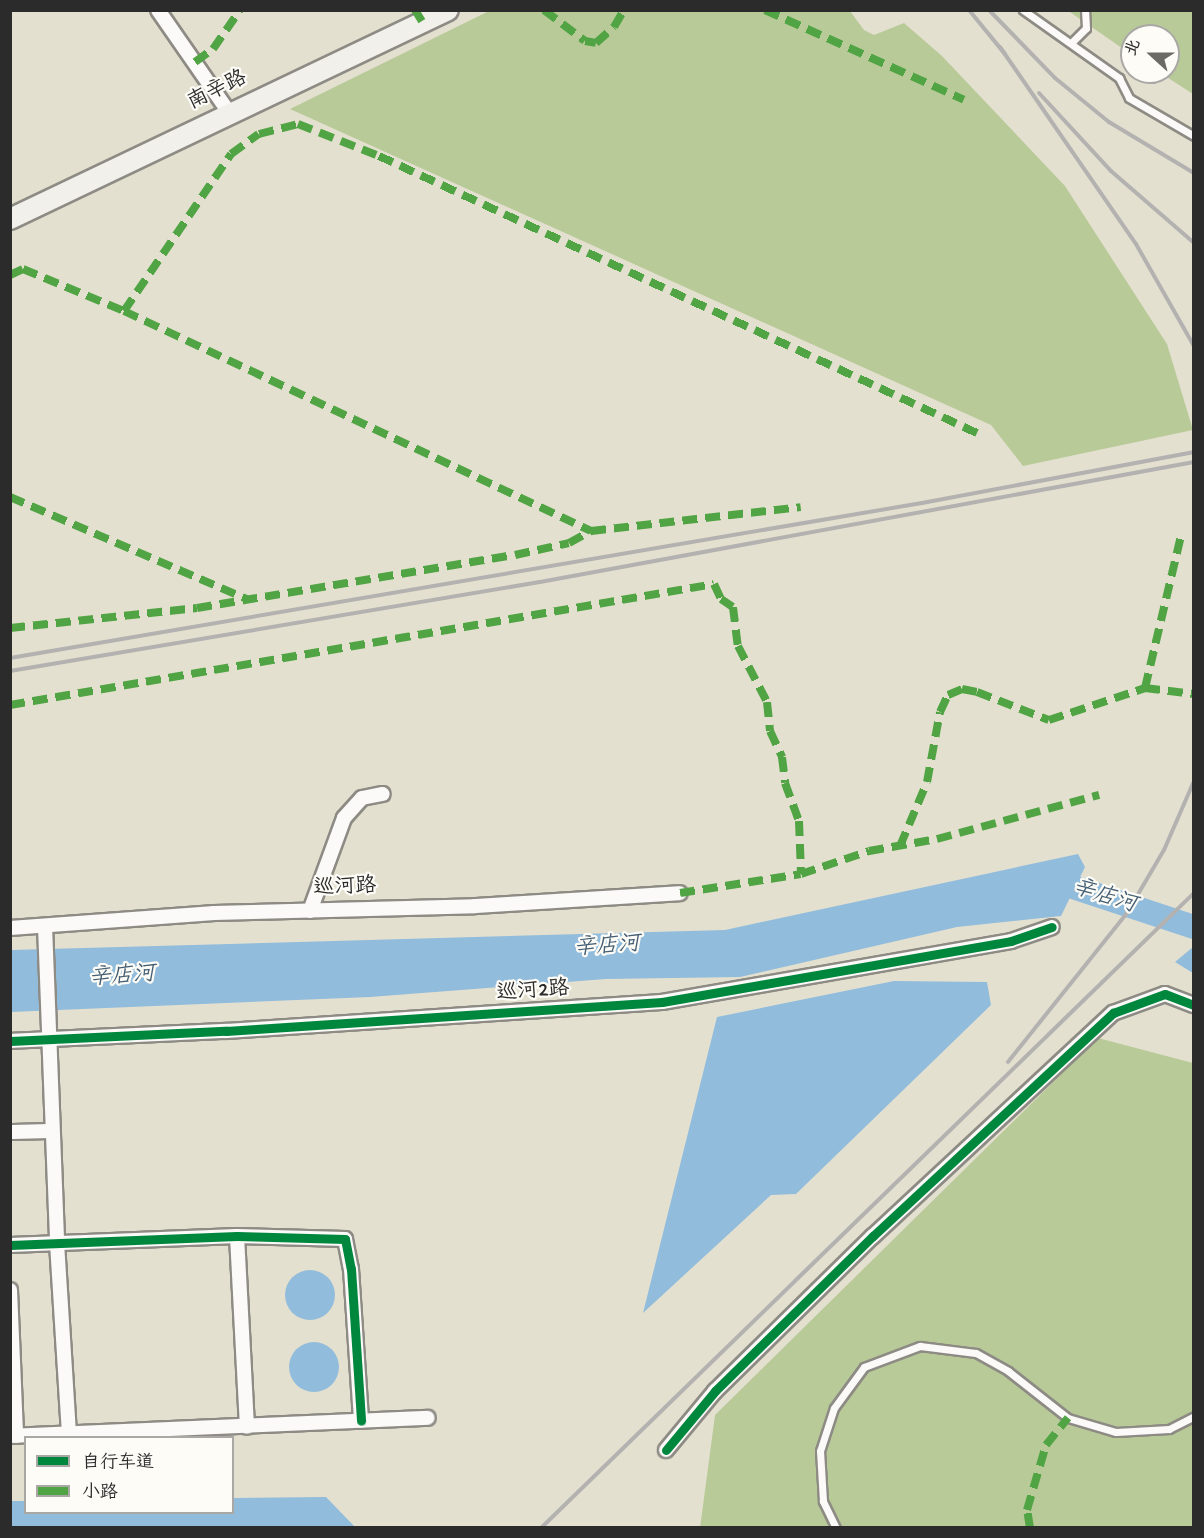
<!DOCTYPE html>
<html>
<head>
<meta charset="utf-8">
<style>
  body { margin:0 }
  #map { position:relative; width:1204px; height:1538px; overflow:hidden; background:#e4e0d0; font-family:"Gochi Hand","LXGW WenKai TC",sans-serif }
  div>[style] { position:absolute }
  .forest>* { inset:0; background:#b9ca99 }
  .water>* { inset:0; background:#91bcdc }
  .round { border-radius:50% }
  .river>* { height:24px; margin:-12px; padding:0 12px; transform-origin:12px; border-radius:12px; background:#91bcdc }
  .roads { filter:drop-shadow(2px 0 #8d8b84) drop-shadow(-2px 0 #8d8b84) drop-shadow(0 2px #8d8b84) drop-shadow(0 -2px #8d8b84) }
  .service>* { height:7px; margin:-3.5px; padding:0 3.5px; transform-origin:3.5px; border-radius:3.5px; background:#fbfaf8 }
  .minor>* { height:14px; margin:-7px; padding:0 7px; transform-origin:7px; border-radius:7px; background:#fbfaf8 }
  .secondary>* { height:20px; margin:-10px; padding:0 10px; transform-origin:10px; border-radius:10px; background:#f2f0ea }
  .rail>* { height:4px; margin:-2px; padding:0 2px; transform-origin:2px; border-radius:2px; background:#b3b2b0 }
  .quiet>* { height:8px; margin-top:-4px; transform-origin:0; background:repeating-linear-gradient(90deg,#51a443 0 15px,transparent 0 23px) }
  .cycleway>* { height:9px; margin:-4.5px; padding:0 4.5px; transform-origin:4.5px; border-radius:4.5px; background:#00873e }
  span { translate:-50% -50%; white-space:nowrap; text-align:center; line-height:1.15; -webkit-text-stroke:4.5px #fdfcf7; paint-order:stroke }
  .street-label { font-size:21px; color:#2b2b2b }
  .water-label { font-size:22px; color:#455f74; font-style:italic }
  .frame { position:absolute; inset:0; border:12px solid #2b2b2b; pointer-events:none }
  .legend { position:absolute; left:24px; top:1436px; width:210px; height:78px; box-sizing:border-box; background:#fdfcf7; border:2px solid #a9a8a5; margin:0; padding:8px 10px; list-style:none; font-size:18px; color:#2b2b2b }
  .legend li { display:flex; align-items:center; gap:12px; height:30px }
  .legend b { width:30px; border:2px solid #a9a8a5 }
  .north { position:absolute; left:1120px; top:24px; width:60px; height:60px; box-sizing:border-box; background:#fdfcf7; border:2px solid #a9a8a5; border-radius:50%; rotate:291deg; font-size:16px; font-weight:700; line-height:24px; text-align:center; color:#2b2b2b }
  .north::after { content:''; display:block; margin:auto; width:21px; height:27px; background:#6c6a65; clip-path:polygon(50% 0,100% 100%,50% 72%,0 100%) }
</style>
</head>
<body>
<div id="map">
  <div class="forest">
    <i style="clip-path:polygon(1067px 10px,1193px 11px,1193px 94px,1159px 72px,1168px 72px,1168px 36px,1132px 36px,1132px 55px)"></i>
    <i style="clip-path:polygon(489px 11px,850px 11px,864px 30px,874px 35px,904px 23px,942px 56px,1065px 186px,1167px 344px,1193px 430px,1023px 466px,991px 425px,290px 109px)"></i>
    <i style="clip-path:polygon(1098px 1038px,1193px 1063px,1193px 1527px,700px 1528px,715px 1415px)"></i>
  </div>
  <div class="water">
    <i style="clip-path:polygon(1078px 854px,1085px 867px,1061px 916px,957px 927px,740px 977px,606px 979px,370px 997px,11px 1012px,11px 950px,725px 930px)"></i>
    <i style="clip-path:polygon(1193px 947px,1193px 973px,1175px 962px)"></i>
    <i style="clip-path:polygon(894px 981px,987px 982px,991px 1005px,796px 1194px,771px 1195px,643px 1313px,717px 1017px)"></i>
    <i class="round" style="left:285px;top:1270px;width:50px;height:50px"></i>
    <i class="round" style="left:289px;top:1342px;width:50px;height:50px"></i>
    <i style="clip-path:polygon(326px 1497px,355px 1527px,11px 1527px,11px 1501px,25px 1501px,26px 1512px,232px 1512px,233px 1498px)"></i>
  </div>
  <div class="river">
    <i style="left:1045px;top:888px;width:22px;rotate:-8deg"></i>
    <i style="left:1067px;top:885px;width:134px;rotate:18.3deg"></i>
  </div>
  <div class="roads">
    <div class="service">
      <i style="left:1023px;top:10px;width:118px;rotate:35.3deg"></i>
      <i style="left:1119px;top:78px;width:22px;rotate:63deg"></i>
      <i style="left:1129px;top:98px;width:75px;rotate:30.3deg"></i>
      <i style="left:1071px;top:43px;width:21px;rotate:-45deg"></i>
      <i style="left:1086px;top:28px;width:18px;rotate:-93deg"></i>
      <i style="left:836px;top:1528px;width:30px;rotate:-116deg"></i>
      <i style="left:823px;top:1501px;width:50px;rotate:-93.4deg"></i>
      <i style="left:820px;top:1451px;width:45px;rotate:-72deg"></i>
      <i style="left:834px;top:1408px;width:51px;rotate:-53.8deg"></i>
      <i style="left:864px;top:1367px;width:60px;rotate:-20.6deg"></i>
      <i style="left:920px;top:1346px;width:56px;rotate:7.1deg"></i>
      <i style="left:976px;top:1353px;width:37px;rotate:29deg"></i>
      <i style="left:1008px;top:1371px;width:76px;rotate:38.1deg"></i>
      <i style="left:1068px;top:1418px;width:50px;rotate:16.3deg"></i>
      <i style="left:1116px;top:1432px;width:53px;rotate:-3.2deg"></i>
      <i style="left:1169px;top:1429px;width:28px;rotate:-27deg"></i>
    </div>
    <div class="minor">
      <i style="left:158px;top:10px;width:126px;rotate:55.3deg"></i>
      <i style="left:310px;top:911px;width:99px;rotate:-69.9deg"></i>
      <i style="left:344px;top:818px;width:27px;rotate:-48deg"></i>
      <i style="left:362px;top:798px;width:21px;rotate:-11deg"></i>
      <i style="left:45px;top:926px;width:317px;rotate:87.8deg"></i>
      <i style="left:57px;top:1243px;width:191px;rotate:86.4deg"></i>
      <i style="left:10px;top:928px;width:205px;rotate:-4.2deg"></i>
      <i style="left:214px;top:913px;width:261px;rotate:-1.5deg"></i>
      <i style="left:475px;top:906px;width:205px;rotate:-3.6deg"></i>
      <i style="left:10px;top:1041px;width:216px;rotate:-2.7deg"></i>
      <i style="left:226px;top:1031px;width:437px;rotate:-3.8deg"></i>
      <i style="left:662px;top:1002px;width:354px;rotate:-9.9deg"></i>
      <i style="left:1011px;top:941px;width:43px;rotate:-18.9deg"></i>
      <i style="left:10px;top:1132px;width:42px;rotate:-1.4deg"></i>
      <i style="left:237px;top:1236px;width:191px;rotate:87deg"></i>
      <i style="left:10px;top:1245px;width:227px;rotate:-2.3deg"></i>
      <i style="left:237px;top:1236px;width:108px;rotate:1.6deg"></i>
      <i style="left:345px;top:1239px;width:31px;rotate:79deg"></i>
      <i style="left:351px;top:1269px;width:152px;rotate:86.2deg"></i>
      <i style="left:10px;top:1290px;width:146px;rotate:87.6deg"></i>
      <i style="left:10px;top:1436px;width:418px;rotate:-2.5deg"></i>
      <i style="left:666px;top:1450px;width:77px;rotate:-50.3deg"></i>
      <i style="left:715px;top:1391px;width:221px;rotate:-44.5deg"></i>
      <i style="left:873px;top:1236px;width:328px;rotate:-42.9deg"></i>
      <i style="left:1113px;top:1013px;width:55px;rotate:-20.1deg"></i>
      <i style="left:1165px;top:994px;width:31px;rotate:21deg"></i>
    </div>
    <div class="secondary">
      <i style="left:10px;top:219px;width:485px;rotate:-25.5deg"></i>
    </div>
  </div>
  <div class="rail">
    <i style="left:969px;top:10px;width:57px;rotate:50.7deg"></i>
    <i style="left:989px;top:10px;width:95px;rotate:45.9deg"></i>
    <i style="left:1055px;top:78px;width:70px;rotate:39.2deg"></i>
    <i style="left:1109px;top:122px;width:99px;rotate:31deg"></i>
    <i style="left:1000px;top:47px;width:239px;rotate:55.4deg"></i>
    <i style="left:1136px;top:244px;width:117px;rotate:60.4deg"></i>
    <i style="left:1039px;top:93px;width:106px;rotate:47.3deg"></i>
    <i style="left:1111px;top:171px;width:110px;rotate:40.9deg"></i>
    <i style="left:10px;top:658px;width:925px;rotate:-9.65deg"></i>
    <i style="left:922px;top:503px;width:277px;rotate:-10.6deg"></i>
    <i style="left:10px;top:671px;width:537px;rotate:-9.53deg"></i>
    <i style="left:540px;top:582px;width:665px;rotate:-10.4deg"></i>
    <i style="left:1008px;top:1062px;width:191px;rotate:-51.4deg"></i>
    <i style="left:1127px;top:913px;width:73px;rotate:-59.6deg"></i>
    <i style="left:1164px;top:850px;width:75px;rotate:-66.5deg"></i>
    <i style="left:541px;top:1528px;width:911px;rotate:-44.2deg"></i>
  </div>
  <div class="quiet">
    <i style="left:415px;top:10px;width:13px;rotate:58deg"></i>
    <i style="left:544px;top:10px;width:51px;rotate:37.1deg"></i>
    <i style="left:585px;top:41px;width:11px;rotate:10deg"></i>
    <i style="left:596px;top:43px;width:24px;rotate:-42deg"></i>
    <i style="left:614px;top:27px;width:20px;rotate:-60deg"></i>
    <i style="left:765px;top:10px;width:218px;rotate:24.3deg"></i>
    <i style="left:195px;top:62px;width:22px;rotate:-36deg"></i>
    <i style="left:213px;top:49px;width:47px;rotate:-55.3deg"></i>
    <i style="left:10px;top:275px;width:14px;rotate:-25deg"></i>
    <i style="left:23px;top:269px;width:109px;rotate:22.6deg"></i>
    <i style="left:124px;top:311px;width:516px;rotate:25.22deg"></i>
    <i style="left:591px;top:531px;width:211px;rotate:-6.5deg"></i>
    <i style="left:124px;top:311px;width:190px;rotate:-55.7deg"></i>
    <i style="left:231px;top:154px;width:34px;rotate:-36deg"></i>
    <i style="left:259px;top:134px;width:40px;rotate:-14.4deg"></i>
    <i style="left:298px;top:124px;width:87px;rotate:21.6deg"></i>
    <i style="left:379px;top:156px;width:661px;rotate:24.86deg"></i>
    <i style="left:10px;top:497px;width:258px;rotate:23.3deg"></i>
    <i style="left:10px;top:628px;width:188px;rotate:-6.1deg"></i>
    <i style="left:197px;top:608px;width:322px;rotate:-9.5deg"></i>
    <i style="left:515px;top:555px;width:55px;rotate:-12.5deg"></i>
    <i style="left:569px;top:543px;width:25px;rotate:-29deg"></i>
    <i style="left:1145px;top:688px;width:160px;rotate:-76.7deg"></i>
    <i style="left:10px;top:705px;width:714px;rotate:-9.75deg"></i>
    <i style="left:714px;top:584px;width:17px;rotate:65deg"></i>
    <i style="left:721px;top:599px;width:14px;rotate:34deg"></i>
    <i style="left:733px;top:607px;width:39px;rotate:83deg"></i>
    <i style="left:738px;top:646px;width:63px;rotate:62.6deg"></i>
    <i style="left:767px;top:702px;width:29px;rotate:84deg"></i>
    <i style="left:770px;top:731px;width:29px;rotate:65deg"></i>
    <i style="left:782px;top:757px;width:26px;rotate:83deg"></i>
    <i style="left:785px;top:783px;width:40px;rotate:69.8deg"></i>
    <i style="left:799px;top:821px;width:53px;rotate:87.8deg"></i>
    <i style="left:900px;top:846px;width:69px;rotate:-67.1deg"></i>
    <i style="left:927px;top:782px;width:71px;rotate:-79.5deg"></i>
    <i style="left:940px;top:712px;width:19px;rotate:-65deg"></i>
    <i style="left:948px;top:695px;width:15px;rotate:-23deg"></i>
    <i style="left:962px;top:689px;width:15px;rotate:11deg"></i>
    <i style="left:977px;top:692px;width:77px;rotate:21.3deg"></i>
    <i style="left:1049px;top:720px;width:101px;rotate:-18.4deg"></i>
    <i style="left:1145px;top:688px;width:49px;rotate:7deg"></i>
    <i style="left:680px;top:893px;width:122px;rotate:-8.9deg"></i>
    <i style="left:801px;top:874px;width:72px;rotate:-18.7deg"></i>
    <i style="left:869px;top:851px;width:69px;rotate:-10deg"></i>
    <i style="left:937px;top:839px;width:168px;rotate:-15.2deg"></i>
    <i style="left:1030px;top:1528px;width:18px;rotate:-99deg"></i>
    <i style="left:1027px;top:1510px;width:68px;rotate:-73.7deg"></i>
    <i style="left:1046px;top:1445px;width:35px;rotate:-51deg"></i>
  </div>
  <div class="cycleway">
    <i style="left:10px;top:1041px;width:216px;rotate:-2.7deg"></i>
    <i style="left:226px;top:1031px;width:437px;rotate:-3.8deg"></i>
    <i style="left:662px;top:1002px;width:354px;rotate:-9.9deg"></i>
    <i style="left:1011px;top:941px;width:43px;rotate:-18.9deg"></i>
    <i style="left:10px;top:1245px;width:227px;rotate:-2.3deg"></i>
    <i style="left:237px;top:1236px;width:108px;rotate:1.6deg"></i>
    <i style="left:345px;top:1239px;width:31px;rotate:79deg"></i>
    <i style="left:351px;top:1269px;width:152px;rotate:86.2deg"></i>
    <i style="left:666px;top:1450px;width:77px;rotate:-50.3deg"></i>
    <i style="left:715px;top:1391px;width:221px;rotate:-44.5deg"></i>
    <i style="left:873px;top:1236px;width:328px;rotate:-42.9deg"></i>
    <i style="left:1113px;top:1013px;width:55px;rotate:-20.1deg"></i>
    <i style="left:1165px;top:994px;width:31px;rotate:21deg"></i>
  </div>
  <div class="street-label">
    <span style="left:218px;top:92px;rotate:-26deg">南辛路</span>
    <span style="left:345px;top:889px;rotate:-2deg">巡河路</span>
    <span style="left:533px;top:993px;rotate:-4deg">巡河2路</span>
  </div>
  <div class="water-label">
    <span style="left:1104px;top:898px;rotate:17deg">辛店河</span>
    <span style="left:607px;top:948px;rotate:-4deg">辛店河</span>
    <span style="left:122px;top:978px;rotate:-4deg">辛店河</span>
  </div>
  <div class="frame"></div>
  <ul class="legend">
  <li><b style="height:8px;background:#00873e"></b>自行车道</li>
  <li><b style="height:8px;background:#51a443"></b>小路</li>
  </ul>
  <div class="north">北</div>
</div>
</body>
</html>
